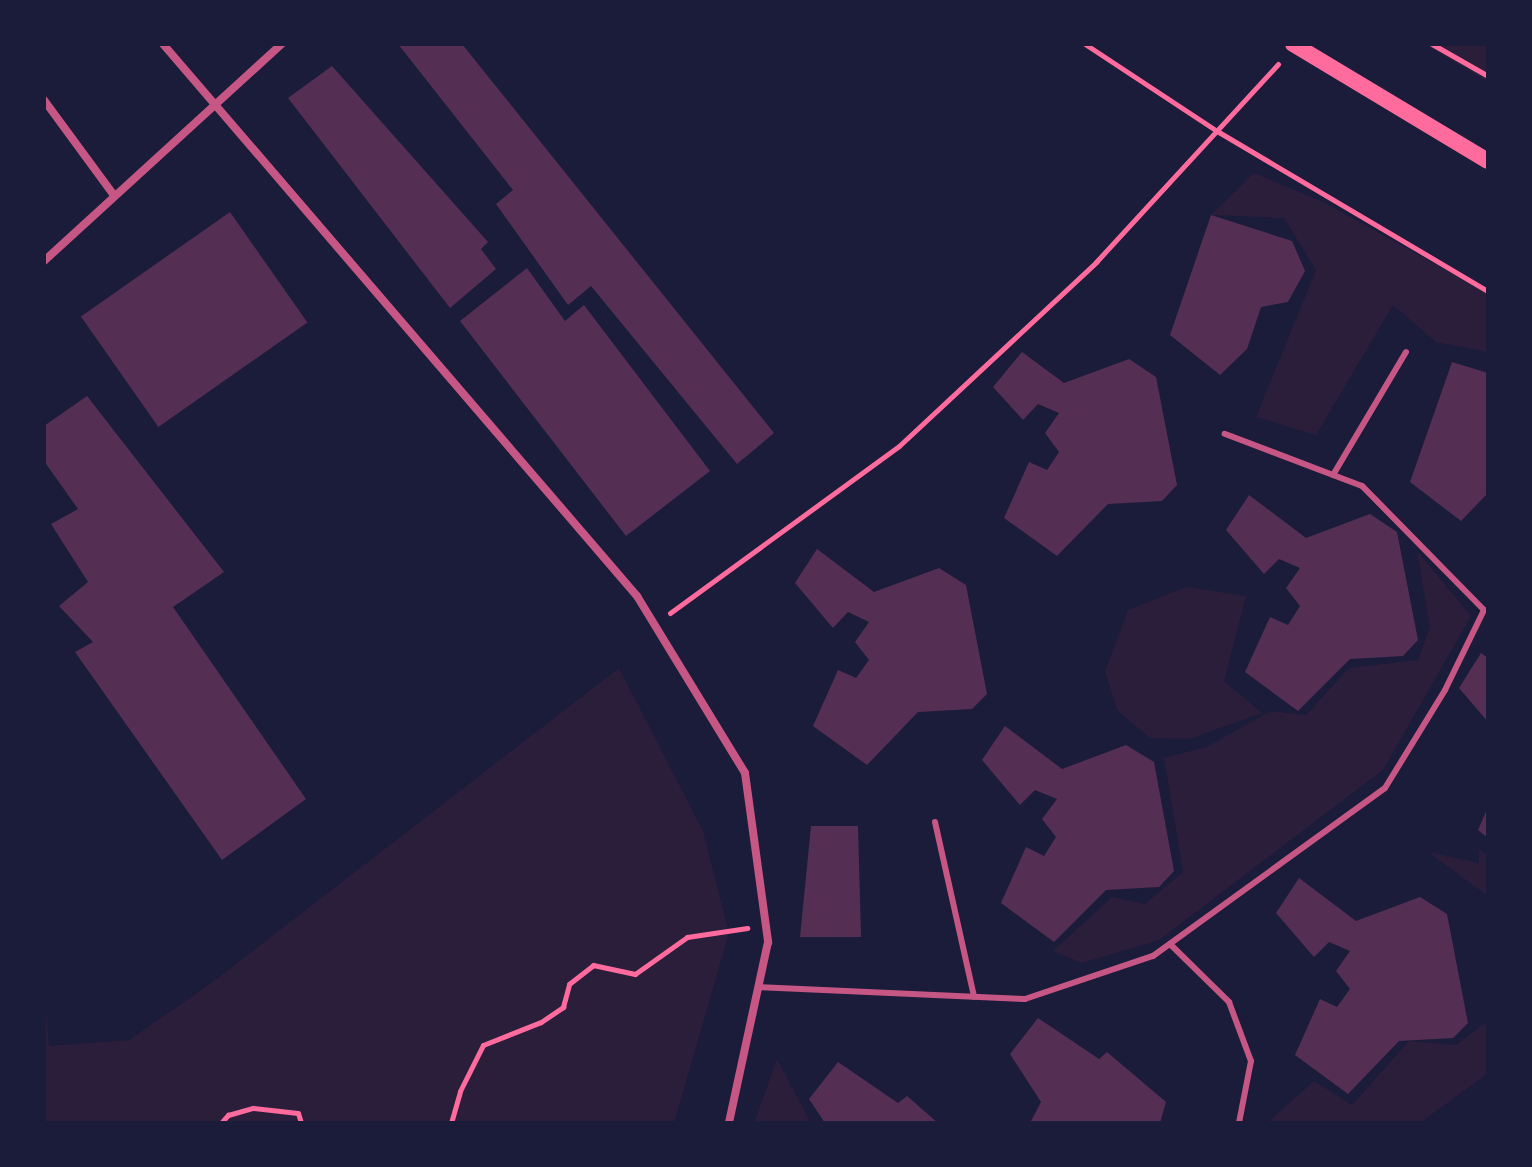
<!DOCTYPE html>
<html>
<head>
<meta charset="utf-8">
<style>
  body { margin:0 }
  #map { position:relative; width:1532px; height:1167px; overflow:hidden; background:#1b1b3a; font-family:"Varela Round",sans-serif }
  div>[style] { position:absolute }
  .green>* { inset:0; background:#2a1e3b }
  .building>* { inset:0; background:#542f53; transform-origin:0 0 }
  .path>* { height:5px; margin:-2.5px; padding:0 2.5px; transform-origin:2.5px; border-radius:2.5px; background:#ff6b9d }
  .service>* { height:6px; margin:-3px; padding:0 3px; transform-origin:3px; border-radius:3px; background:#c65784 }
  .minor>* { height:8px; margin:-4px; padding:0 4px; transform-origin:4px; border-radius:4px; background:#c65784 }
  .secondary>* { height:16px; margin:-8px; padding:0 8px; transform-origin:8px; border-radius:8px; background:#ff6b9d }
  span { translate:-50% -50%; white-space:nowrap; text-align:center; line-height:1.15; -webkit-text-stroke:6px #1b1b3a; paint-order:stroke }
  .frame { position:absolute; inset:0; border:46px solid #1b1b3a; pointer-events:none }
</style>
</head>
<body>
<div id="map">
  <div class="green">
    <i style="clip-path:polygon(1424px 44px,1488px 44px,1488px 82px)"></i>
    <i style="clip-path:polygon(1254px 173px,1323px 202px,1488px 293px,1488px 352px,1436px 342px,1393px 305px,1316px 435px,1256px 417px,1316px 270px,1284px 218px,1211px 215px)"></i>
    <i style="clip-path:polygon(1417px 551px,1471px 616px,1383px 770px,1159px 940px,1082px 963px,1053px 951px,1112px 897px,1145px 904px,1183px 872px,1164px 758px,1206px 747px,1271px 711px,1306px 715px,1349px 668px,1418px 660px,1430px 627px)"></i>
    <i style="clip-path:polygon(1186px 587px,1246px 596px,1224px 681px,1262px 713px,1189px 739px,1150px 738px,1117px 710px,1105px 671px,1128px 610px)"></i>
    <i style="clip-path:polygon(619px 668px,703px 831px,729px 933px,674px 1123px,44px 1123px,44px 990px,49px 1046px,129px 1040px,210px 984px)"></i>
    <i style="clip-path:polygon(1479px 850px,1488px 855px,1488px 896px,1428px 852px,1479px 863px)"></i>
    <i style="clip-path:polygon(1488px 1021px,1488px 1073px,1420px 1123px,1267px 1123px,1314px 1081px,1352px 1105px,1409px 1041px,1456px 1045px)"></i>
    <i style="clip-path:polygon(777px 1059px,811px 1123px,754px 1123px)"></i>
  </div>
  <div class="building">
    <i style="clip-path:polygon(398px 44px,462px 44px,774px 433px,737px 464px,591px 286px,568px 305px,496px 204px,513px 190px)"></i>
    <i style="clip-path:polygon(332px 66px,488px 242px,481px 249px,496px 269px,450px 308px,288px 98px)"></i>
    <i style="left:230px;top:212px;width:135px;height:182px;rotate:55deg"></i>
    <i style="clip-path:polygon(1211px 215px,1292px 241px,1305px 271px,1288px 302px,1261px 307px,1247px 349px,1220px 375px,1170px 335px)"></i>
    <i style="clip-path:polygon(527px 268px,565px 321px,584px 305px,710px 471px,626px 536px,460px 321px)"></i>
    <i style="clip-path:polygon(1022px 352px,1064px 383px,1129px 359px,1156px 377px,1177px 485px,1162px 501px,1108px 504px,1057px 556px,1004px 518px,1029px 462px,1047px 470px,1059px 452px,1045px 433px,1059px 413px,1038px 404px,1023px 420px,993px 387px)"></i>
    <i style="clip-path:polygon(1452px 362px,1488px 373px,1488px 493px,1461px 521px,1410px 482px)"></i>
    <i style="clip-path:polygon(87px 396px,224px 572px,173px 607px,306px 799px,222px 860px,75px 652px,93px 642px,59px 606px,88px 582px,51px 524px,78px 509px,44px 461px,44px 426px)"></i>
    <i style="clip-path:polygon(1249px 495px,1306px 538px,1370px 514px,1397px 532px,1418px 640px,1403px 656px,1350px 659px,1298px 711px,1245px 672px,1270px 617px,1288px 625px,1300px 606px,1286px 588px,1300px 568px,1279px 559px,1264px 574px,1226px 530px)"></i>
    <i style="clip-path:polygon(817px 549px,874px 592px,939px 568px,966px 585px,987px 694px,972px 709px,918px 712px,867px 765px,813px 726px,838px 670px,856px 678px,869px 660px,855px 642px,869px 622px,848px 612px,833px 628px,795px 583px)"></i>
    <i style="clip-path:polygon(1481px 653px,1488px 658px,1488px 722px,1459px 688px)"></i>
    <i style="clip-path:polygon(1005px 726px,1062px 769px,1126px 745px,1154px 762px,1174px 871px,1159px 887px,1106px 890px,1054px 942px,1001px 903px,1026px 847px,1044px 856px,1056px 837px,1042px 819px,1057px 799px,1035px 790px,1020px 805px,982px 760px)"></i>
    <i style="clip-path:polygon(1488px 807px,1488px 838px,1478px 830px)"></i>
    <i style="clip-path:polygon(811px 826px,858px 826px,861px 937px,800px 937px)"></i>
    <i style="clip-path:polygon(1299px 878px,1356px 921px,1420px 897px,1447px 914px,1468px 1023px,1453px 1038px,1399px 1041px,1348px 1094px,1295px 1055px,1320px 999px,1337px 1007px,1350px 989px,1336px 971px,1350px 951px,1329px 942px,1314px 957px,1276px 913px)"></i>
    <i style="clip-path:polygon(1038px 1018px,1099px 1059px,1107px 1052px,1166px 1102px,1160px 1123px,1030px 1123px,1041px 1102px,1010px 1054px)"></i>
    <i style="clip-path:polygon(838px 1062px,898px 1103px,907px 1096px,938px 1123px,825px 1123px,809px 1099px)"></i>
  </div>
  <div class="path">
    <i style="left:1085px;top:44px;width:158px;rotate:33.4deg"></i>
    <i style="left:1217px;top:131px;width:315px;rotate:30.6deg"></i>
    <i style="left:1432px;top:44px;width:64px;rotate:29.7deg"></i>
    <i style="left:670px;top:613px;width:283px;rotate:-36.1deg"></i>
    <i style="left:899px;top:446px;width:270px;rotate:-43deg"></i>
    <i style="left:1096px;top:262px;width:269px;rotate:-47.4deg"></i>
    <i style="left:221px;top:1123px;width:11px;rotate:-49deg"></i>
    <i style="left:228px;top:1115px;width:26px;rotate:-16deg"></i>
    <i style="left:253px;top:1108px;width:45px;rotate:6.3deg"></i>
    <i style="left:298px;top:1113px;width:10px;rotate:73deg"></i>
    <i style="left:451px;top:1123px;width:33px;rotate:-74deg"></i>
    <i style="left:460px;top:1091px;width:51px;rotate:-63.4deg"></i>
    <i style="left:483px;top:1045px;width:62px;rotate:-21.6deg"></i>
    <i style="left:541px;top:1022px;width:27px;rotate:-34deg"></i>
    <i style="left:563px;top:1007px;width:24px;rotate:-75deg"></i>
    <i style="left:569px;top:984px;width:31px;rotate:-38deg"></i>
    <i style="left:593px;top:965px;width:43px;rotate:12.1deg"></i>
    <i style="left:635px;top:974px;width:64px;rotate:-35.4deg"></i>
    <i style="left:687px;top:937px;width:61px;rotate:-8.5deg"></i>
  </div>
  <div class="service">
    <i style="left:1333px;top:475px;width:143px;rotate:-59.3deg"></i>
    <i style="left:935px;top:822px;width:179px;rotate:77.4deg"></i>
    <i style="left:1170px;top:944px;width:83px;rotate:44.5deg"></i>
    <i style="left:1229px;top:1002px;width:63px;rotate:69.6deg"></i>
    <i style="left:1251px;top:1061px;width:63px;rotate:101deg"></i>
    <i style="left:759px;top:987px;width:266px;rotate:2.6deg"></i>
    <i style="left:1025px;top:999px;width:135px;rotate:-18.6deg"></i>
    <i style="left:1153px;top:956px;width:286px;rotate:-35.9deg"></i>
    <i style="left:1385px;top:788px;width:115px;rotate:-58.5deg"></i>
    <i style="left:1445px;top:690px;width:89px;rotate:-64deg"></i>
    <i style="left:1484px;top:610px;width:174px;rotate:-134.5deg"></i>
    <i style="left:1362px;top:486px;width:147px;rotate:-159.2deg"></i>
  </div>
  <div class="minor">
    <i style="left:163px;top:44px;width:728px;rotate:49.35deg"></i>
    <i style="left:637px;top:596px;width:207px;rotate:58.6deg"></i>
    <i style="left:745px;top:773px;width:171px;rotate:82.2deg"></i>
    <i style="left:768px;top:942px;width:185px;rotate:102.2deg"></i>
    <i style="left:44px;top:100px;width:117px;rotate:53.7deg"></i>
    <i style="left:44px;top:261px;width:322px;rotate:-42.4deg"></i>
  </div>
  <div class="secondary">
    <i style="left:1293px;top:44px;width:227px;rotate:31deg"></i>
  </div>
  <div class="frame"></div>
</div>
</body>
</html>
